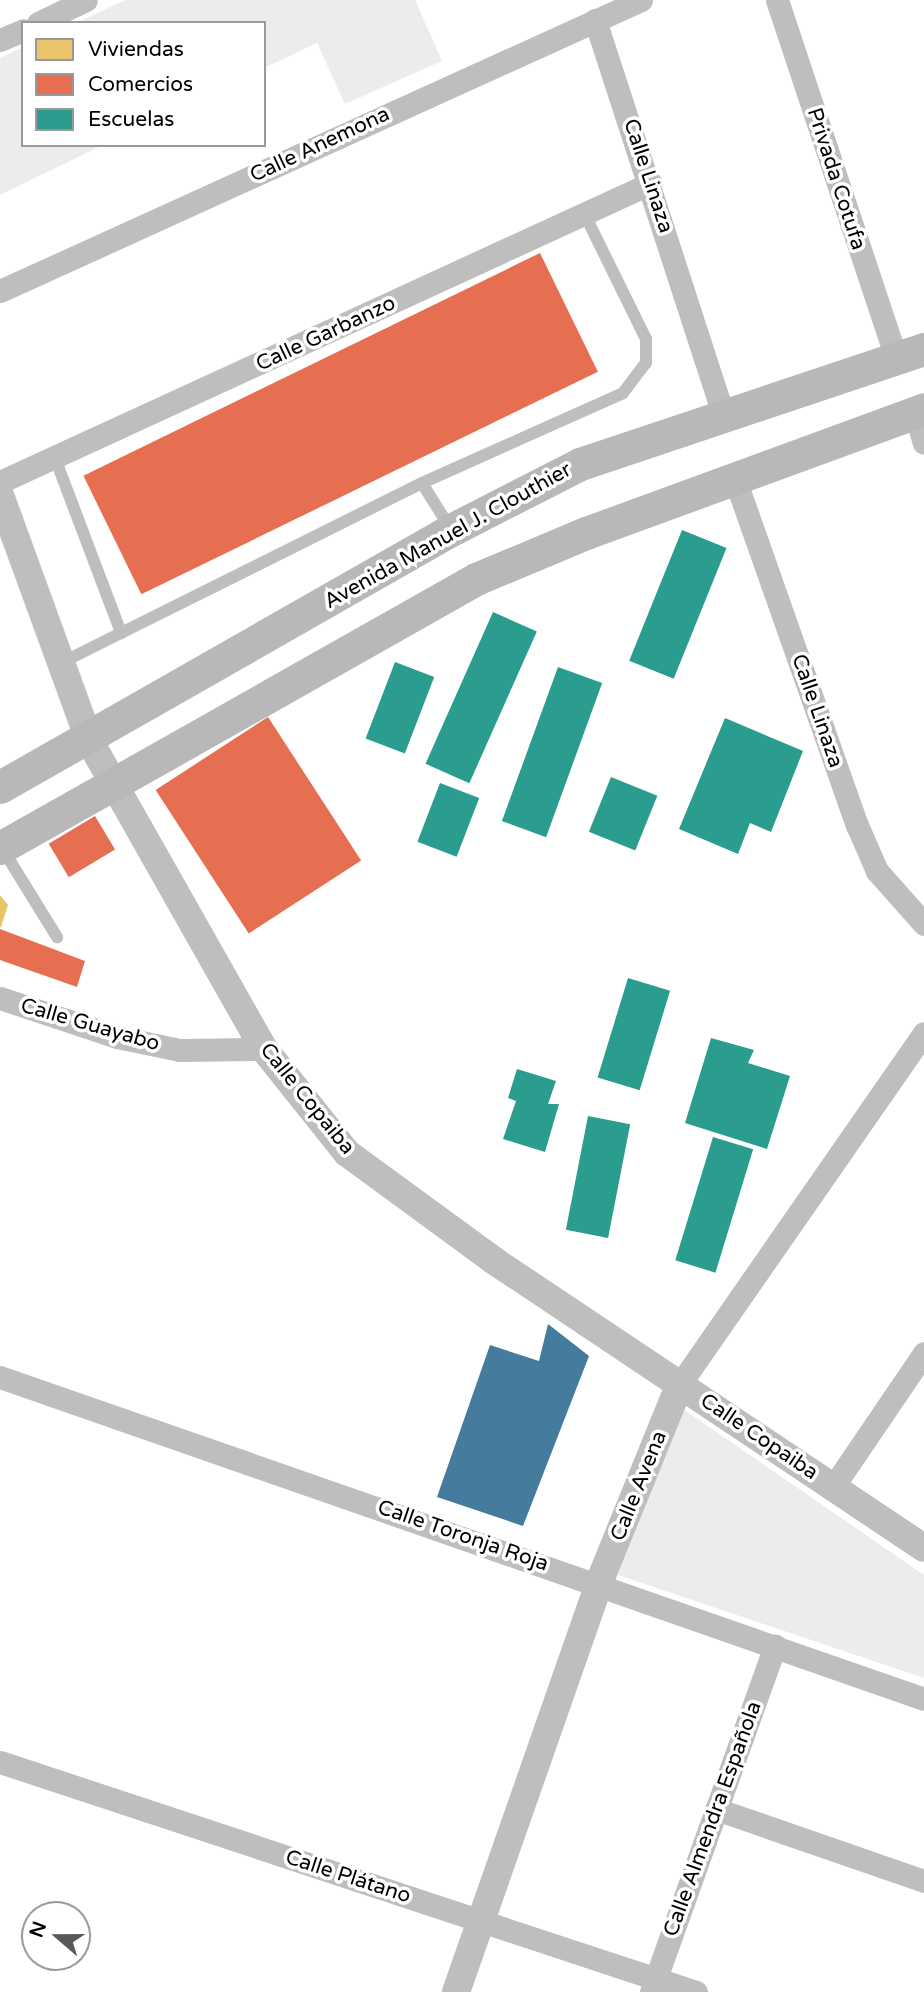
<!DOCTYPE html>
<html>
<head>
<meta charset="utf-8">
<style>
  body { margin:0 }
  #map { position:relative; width:924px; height:1992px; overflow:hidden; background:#fff; font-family:"Varela Round",sans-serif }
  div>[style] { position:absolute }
  .green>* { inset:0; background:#ececec }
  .homes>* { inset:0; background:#e9c46a }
  .shops>* { inset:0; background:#e76f51; transform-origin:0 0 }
  .schools>* { inset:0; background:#2a9d8f; transform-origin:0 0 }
  .public>* { inset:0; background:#457b9d }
  .service>* { height:12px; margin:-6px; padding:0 6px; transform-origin:6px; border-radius:6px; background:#bebebe }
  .minor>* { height:23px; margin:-11.5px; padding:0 11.5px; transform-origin:11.5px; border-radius:11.5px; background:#bebebe }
  .tertiary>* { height:28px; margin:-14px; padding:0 14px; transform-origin:14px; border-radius:14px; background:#bebebe }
  .secondary>* { height:33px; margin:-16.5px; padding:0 16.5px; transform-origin:16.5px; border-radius:16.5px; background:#b8b8b8 }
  span { translate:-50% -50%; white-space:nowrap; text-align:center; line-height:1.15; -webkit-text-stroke:7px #fff; paint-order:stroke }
  .street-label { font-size:21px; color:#000 }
  .legend { position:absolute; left:21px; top:21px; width:245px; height:126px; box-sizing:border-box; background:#fff; border:2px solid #999; margin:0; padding:9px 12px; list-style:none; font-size:21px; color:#000 }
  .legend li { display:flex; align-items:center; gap:14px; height:35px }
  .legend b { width:35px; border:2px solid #999 }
  .north { position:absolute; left:21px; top:1901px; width:70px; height:70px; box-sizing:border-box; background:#fff; border:2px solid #999; border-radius:50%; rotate:290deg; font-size:19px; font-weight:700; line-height:28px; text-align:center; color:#000 }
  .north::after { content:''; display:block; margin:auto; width:24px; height:32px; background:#595959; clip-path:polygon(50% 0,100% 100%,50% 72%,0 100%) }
</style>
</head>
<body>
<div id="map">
  <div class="green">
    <i style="clip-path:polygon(125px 0,415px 0,442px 61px,345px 104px,317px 43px,264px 68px,264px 23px,76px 23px)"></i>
    <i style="clip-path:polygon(23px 47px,23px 145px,103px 145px,0 195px,0 58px)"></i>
    <i style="clip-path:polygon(683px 1409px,924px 1575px,924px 1678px,618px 1575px)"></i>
  </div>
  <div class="homes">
    <i style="clip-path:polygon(0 895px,8px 905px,1px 927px,0 927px)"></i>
  </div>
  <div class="shops">
    <i style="left:540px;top:253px;width:132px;height:508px;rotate:64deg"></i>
    <i style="left:268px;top:717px;width:171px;height:134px;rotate:57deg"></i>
    <i style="left:95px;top:816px;width:39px;height:54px;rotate:59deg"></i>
    <i style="clip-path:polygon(0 929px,85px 961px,77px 987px,0 960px)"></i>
  </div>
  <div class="schools">
    <i style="left:682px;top:530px;width:48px;height:141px;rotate:22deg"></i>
    <i style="left:493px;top:612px;width:48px;height:166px;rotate:24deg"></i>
    <i style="left:395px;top:662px;width:42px;height:82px;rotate:21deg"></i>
    <i style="left:558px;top:667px;width:47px;height:164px;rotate:20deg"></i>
    <i style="clip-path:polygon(725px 718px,803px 751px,771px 832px,750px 823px,738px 854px,679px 829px)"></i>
    <i style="left:611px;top:777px;width:50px;height:59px;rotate:22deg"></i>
    <i style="left:440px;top:783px;width:42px;height:63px;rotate:21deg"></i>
    <i style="left:628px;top:978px;width:44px;height:104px;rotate:17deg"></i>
    <i style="clip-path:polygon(711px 1038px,754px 1050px,748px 1063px,790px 1076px,767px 1149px,685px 1123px)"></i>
    <i style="clip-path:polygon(517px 1069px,556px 1081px,548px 1104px,559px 1104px,545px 1152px,503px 1139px,516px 1101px,508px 1098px)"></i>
    <i style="left:588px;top:1116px;width:43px;height:116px;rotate:11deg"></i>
    <i style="left:713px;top:1137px;width:42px;height:129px;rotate:17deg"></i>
  </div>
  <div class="public">
    <i style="clip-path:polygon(548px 1324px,589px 1356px,523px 1526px,437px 1497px,490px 1345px,539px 1361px)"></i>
  </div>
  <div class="service">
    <i style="left:55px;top:458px;width:187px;rotate:69.3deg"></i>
    <i style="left:121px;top:633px;width:336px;rotate:-26.5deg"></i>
    <i style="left:422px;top:483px;width:220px;rotate:-24.1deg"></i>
    <i style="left:623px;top:393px;width:38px;rotate:-53deg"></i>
    <i style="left:646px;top:363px;width:24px;rotate:-90deg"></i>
    <i style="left:646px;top:339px;width:138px;rotate:-116.2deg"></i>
    <i style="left:422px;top:483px;width:53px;rotate:58.1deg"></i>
    <i style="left:61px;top:663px;width:67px;rotate:-26.6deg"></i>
    <i style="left:2px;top:848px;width:105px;rotate:58.3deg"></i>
  </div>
  <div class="minor">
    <i style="left:777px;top:0;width:377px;rotate:71.6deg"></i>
    <i style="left:595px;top:20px;width:413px;rotate:72deg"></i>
    <i style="left:38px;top:23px;width:53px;rotate:-25.6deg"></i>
    <i style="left:0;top:40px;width:25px;rotate:-23deg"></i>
    <i style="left:0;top:291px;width:704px;rotate:-24.42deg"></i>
    <i style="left:915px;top:412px;width:32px;rotate:74deg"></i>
    <i style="left:0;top:482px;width:716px;rotate:-24.67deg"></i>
    <i style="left:736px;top:482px;width:364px;rotate:70.6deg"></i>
    <i style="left:857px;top:825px;width:50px;rotate:66.5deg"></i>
    <i style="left:877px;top:871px;width:71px;rotate:48.4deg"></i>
    <i style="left:0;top:998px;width:123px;rotate:18.4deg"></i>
    <i style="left:117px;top:1037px;width:64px;rotate:11.7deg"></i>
    <i style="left:180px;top:1050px;width:84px;rotate:-0.7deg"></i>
    <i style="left:0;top:1377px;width:978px;rotate:19.21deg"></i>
    <i style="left:680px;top:1384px;width:427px;rotate:-55.2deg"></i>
    <i style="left:833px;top:1487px;width:162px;rotate:-55.8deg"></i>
    <i style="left:0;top:1762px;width:733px;rotate:18.29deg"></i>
    <i style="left:716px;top:1809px;width:220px;rotate:19.1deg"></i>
    <i style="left:651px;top:1992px;width:368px;rotate:-70.3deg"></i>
  </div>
  <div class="tertiary">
    <i style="left:0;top:495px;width:261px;rotate:70deg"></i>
    <i style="left:89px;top:740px;width:355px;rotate:60.5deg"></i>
    <i style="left:264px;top:1049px;width:133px;rotate:51.4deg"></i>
    <i style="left:347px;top:1153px;width:181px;rotate:36.2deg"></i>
    <i style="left:493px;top:1260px;width:518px;rotate:33.75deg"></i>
    <i style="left:456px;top:1992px;width:433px;rotate:-70.7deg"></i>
    <i style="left:599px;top:1583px;width:215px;rotate:-67.9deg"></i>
  </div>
  <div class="secondary">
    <i style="left:0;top:787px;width:519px;rotate:-29.68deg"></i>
    <i style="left:451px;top:530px;width:145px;rotate:-27.1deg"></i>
    <i style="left:580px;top:464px;width:363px;rotate:-18.5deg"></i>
    <i style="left:0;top:848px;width:547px;rotate:-29.47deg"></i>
    <i style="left:476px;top:579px;width:119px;rotate:-22.7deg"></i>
    <i style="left:586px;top:533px;width:360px;rotate:-20.1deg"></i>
  </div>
  <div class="street-label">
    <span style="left:320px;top:145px;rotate:-25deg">Calle Anemona</span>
    <span style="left:648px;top:176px;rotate:72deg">Calle Linaza</span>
    <span style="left:836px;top:179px;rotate:72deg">Privada Cotufa</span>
    <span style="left:326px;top:334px;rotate:-25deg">Calle Garbanzo</span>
    <span style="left:448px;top:536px;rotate:-29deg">Avenida Manuel J. Clouthier</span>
    <span style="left:817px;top:711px;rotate:71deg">Calle Linaza</span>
    <span style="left:90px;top:1025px;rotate:16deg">Calle Guayabo</span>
    <span style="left:307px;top:1099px;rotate:51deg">Calle Copaiba</span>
    <span style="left:759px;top:1437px;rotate:34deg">Calle Copaiba</span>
    <span style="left:639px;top:1486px;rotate:-68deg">Calle Avena</span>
    <span style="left:463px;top:1536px;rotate:19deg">Calle Toronja Roja</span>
    <span style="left:713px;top:1819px;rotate:-70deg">Calle Almendra Española</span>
    <span style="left:348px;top:1877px;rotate:18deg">Calle Plátano</span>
  </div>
  <ul class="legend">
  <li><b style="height:19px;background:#e9c46a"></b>Viviendas</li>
  <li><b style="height:19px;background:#e76f51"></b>Comercios</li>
  <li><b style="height:19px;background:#2a9d8f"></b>Escuelas</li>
  </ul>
  <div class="north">N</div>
</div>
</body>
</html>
